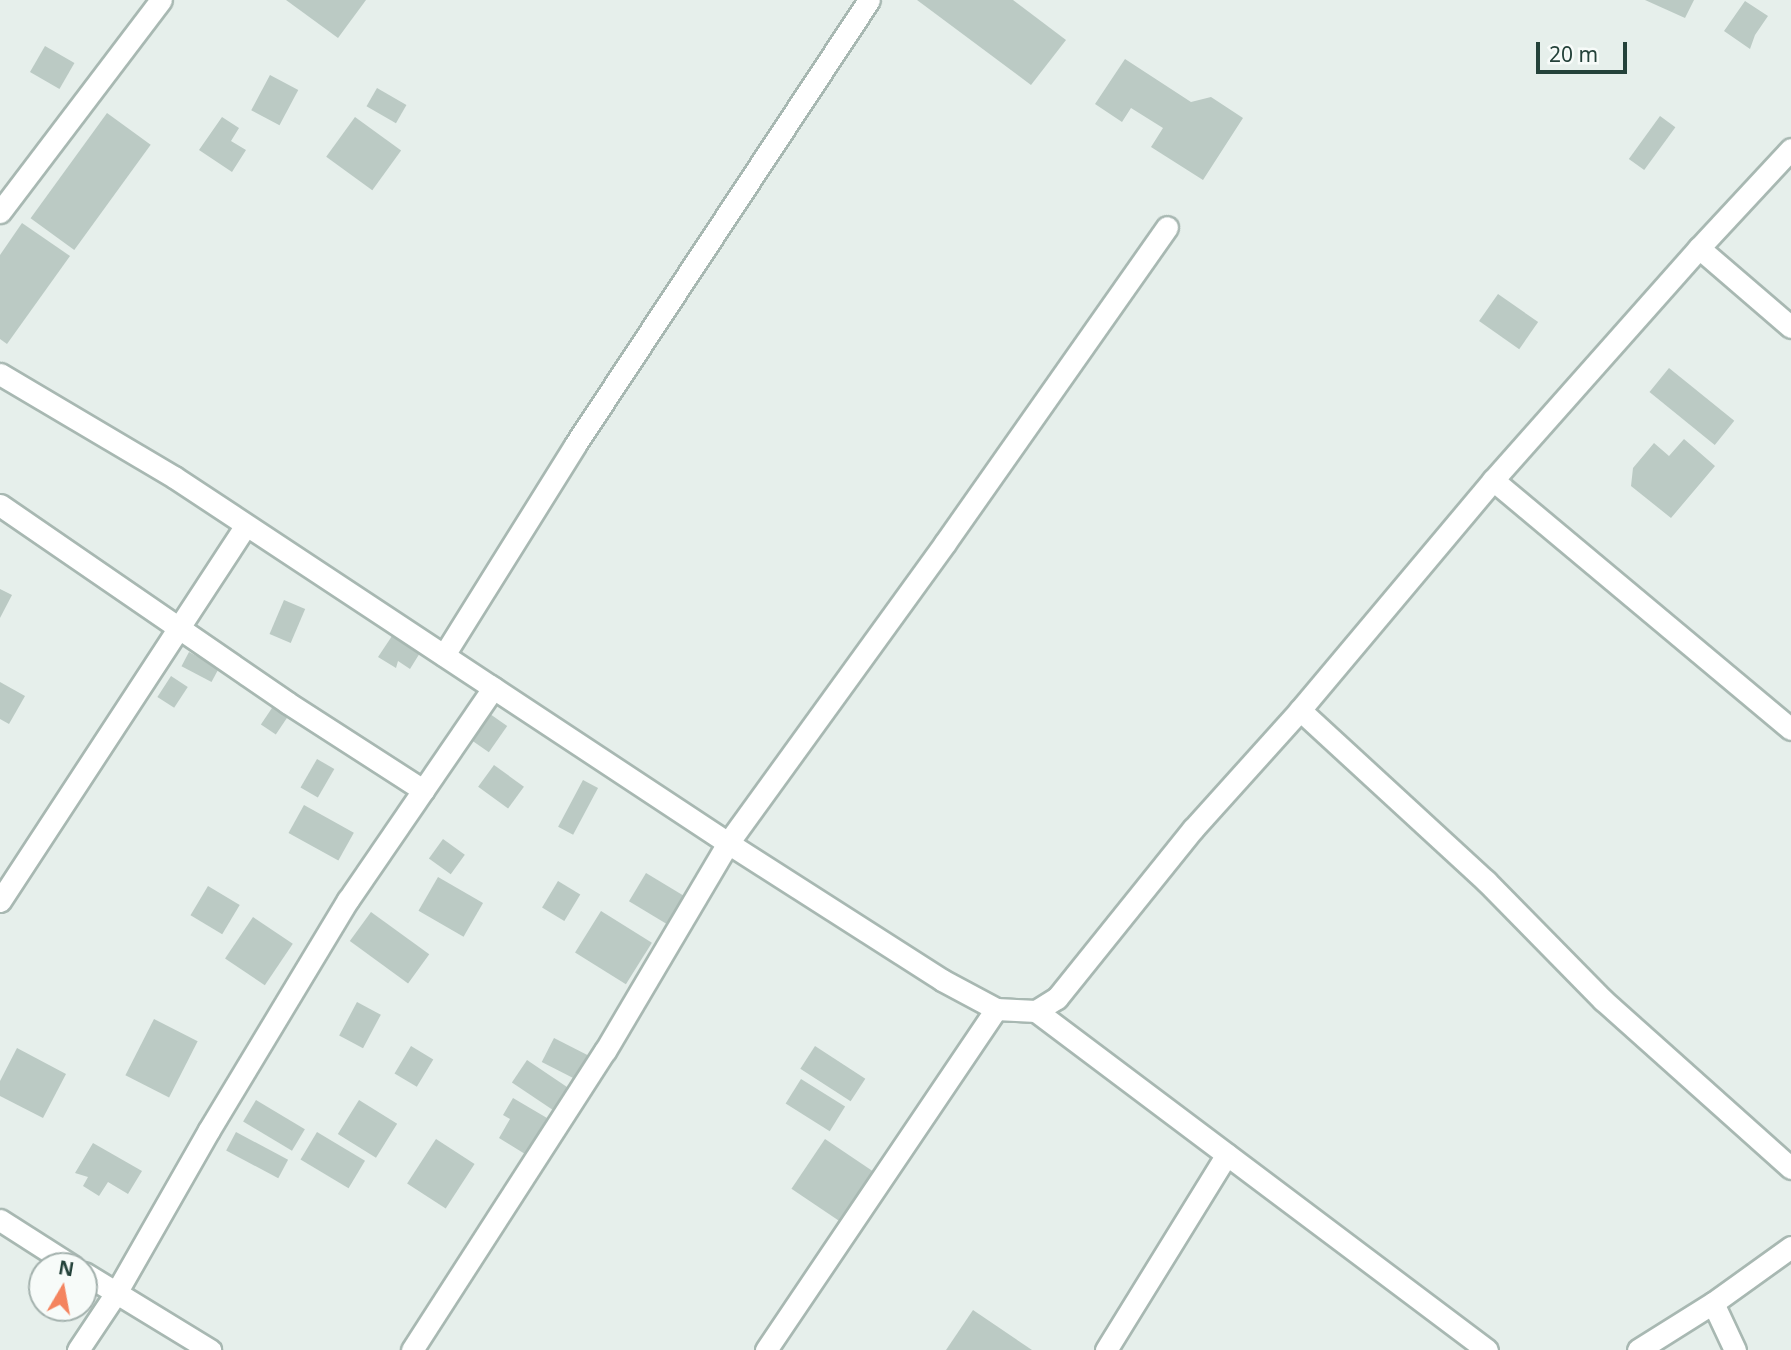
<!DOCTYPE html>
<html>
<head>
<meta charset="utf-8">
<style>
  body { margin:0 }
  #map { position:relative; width:1791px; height:1350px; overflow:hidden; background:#e6efeb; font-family:"Noto Sans",sans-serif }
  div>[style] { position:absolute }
  .building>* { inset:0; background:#bbcac4; transform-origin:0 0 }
  .roads { filter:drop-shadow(2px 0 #a8b8b2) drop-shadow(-2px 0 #a8b8b2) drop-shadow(0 2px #a8b8b2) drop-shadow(0 -2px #a8b8b2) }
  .minor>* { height:21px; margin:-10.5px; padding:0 10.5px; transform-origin:10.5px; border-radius:10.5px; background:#fff }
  span { translate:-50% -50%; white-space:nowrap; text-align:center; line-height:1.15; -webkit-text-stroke:5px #f7fbf9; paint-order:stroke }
  .north { position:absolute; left:28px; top:1252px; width:70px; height:70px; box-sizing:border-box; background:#f7fbf9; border:2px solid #a3b1ad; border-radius:50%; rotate:10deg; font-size:19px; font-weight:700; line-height:28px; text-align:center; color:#24423a }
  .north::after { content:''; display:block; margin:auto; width:24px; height:32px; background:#f4845f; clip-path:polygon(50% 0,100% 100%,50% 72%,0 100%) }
  .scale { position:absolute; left:1536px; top:42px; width:91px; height:32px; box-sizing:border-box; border:4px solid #24423a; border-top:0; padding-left:9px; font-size:21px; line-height:24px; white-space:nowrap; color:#24423a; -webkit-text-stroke:5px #f7fbf9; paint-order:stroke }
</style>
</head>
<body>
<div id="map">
  <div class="building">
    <i style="clip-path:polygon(286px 0,366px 0,338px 38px)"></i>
    <i style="clip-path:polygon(917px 0,1013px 0,1066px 40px,1031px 85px)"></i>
    <i style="clip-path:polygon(1645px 0,1694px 0,1685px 18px)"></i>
    <i style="clip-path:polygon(1745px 1px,1768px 16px,1755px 35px,1750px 49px,1724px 31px)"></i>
    <i style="left:45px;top:46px;width:34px;height:30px;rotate:30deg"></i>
    <i style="clip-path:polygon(1125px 59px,1191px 102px,1211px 97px,1243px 118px,1203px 180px,1151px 147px,1163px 128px,1131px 108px,1122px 122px,1095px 104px)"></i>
    <i style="left:270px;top:75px;width:32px;height:40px;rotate:28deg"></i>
    <i style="left:377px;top:88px;width:34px;height:21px;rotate:30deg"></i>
    <i style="left:107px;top:113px;width:54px;height:130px;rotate:36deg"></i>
    <i style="left:1660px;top:116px;width:19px;height:53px;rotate:36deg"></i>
    <i style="clip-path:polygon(222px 117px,239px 128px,231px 141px,246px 150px,232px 172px,199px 150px)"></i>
    <i style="left:355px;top:117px;width:57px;height:49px;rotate:36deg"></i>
    <i style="clip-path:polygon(22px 223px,70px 256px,7px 344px,0 339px,0 255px)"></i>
    <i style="left:1498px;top:294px;width:49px;height:33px;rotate:35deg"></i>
    <i style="left:1669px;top:368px;width:84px;height:31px;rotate:39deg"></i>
    <i style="clip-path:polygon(1684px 439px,1715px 466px,1671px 518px,1631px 486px,1633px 468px,1654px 443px,1669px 456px)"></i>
    <i style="clip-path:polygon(0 589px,12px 595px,0 618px)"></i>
    <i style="left:284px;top:600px;width:23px;height:37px;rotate:23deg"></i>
    <i style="clip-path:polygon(396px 630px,423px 648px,410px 669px,398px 661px,396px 668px,378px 657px)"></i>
    <i style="left:189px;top:652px;width:34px;height:16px;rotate:28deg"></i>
    <i style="left:171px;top:676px;width:20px;height:25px;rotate:33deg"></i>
    <i style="clip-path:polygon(0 682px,25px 696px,9px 724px,0 719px)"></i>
    <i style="left:276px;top:702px;width:18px;height:27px;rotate:34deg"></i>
    <i style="left:490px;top:714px;width:21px;height:32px;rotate:35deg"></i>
    <i style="left:317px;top:759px;width:20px;height:33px;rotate:30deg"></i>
    <i style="left:494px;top:765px;width:37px;height:27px;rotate:36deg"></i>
    <i style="left:583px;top:780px;width:17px;height:53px;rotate:28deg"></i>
    <i style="left:304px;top:805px;width:57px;height:32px;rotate:29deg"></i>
    <i style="left:443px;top:839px;width:27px;height:24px;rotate:36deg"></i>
    <i style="left:646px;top:873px;width:45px;height:33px;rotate:31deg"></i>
    <i style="left:438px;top:877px;width:52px;height:39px;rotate:30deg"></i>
    <i style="left:558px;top:881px;width:26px;height:31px;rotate:31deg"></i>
    <i style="left:208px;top:886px;width:37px;height:34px;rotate:31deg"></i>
    <i style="left:601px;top:911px;width:60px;height:49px;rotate:32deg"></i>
    <i style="left:371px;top:912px;width:72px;height:36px;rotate:36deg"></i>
    <i style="left:253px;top:917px;width:48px;height:50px;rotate:34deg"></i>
    <i style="left:357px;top:1002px;width:27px;height:38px;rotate:28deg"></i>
    <i style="left:154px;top:1019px;width:49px;height:63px;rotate:27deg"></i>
    <i style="left:554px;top:1038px;width:38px;height:27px;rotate:27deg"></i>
    <i style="left:411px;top:1046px;width:26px;height:32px;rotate:31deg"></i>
    <i style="left:815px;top:1046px;width:60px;height:27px;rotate:33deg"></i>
    <i style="clip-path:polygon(17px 1048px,66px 1074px,43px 1118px,0 1096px,0 1081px)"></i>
    <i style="left:527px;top:1060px;width:54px;height:27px;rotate:34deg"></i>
    <i style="left:801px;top:1079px;width:52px;height:29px;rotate:32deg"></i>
    <i style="clip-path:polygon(513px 1098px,547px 1118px,525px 1154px,499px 1138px,510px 1119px,503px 1115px)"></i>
    <i style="left:256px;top:1100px;width:57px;height:25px;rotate:31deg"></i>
    <i style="left:359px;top:1100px;width:45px;height:40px;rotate:32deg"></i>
    <i style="left:236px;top:1132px;width:59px;height:21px;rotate:28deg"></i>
    <i style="left:317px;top:1132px;width:56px;height:32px;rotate:31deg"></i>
    <i style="left:436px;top:1139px;width:46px;height:53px;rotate:33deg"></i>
    <i style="left:825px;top:1139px;width:60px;height:60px;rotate:34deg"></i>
    <i style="clip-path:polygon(93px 1143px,142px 1171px,128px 1194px,108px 1182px,99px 1196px,83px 1186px,88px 1177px,75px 1173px)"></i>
    <i style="clip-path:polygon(973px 1310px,1032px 1350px,946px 1350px)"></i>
  </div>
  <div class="roads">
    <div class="minor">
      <i style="left:0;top:212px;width:266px;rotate:-52.8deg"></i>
      <i style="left:1699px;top:248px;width:121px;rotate:40.7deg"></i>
      <i style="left:0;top:374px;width:202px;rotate:30.6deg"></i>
      <i style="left:174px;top:477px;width:664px;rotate:33.45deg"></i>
      <i style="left:728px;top:843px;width:254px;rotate:32.6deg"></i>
      <i style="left:942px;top:980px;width:61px;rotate:28.2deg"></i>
      <i style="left:996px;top:1009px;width:40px;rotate:2.9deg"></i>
      <i style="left:1036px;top:1011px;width:25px;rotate:-32deg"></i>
      <i style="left:1057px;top:998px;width:217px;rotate:-51.2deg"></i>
      <i style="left:1193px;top:829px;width:160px;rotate:-48deg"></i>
      <i style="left:1300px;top:710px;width:300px;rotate:-50deg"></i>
      <i style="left:1493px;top:480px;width:310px;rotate:-48.4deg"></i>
      <i style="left:1699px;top:248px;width:135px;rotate:-47.1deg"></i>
      <i style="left:1493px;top:480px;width:388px;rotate:39.9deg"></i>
      <i style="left:0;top:505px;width:349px;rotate:34.5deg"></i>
      <i style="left:288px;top:703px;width:161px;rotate:32.8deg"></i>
      <i style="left:444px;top:655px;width:248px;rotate:-58deg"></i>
      <i style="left:575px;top:445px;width:533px;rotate:-56.55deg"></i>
      <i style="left:1300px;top:710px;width:253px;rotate:42.6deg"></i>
      <i style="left:1486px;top:881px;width:167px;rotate:45.5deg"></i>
      <i style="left:1603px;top:1000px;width:252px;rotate:41.8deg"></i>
      <i style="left:0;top:901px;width:449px;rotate:-56.8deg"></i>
      <i style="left:1036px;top:1011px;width:564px;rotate:36.93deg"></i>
      <i style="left:0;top:1220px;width:85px;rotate:32.6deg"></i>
      <i style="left:84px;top:1273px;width:148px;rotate:31.4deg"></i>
      <i style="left:1713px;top:1303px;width:52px;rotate:64.9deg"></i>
      <i style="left:78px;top:1350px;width:69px;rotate:-56.3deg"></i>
      <i style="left:116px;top:1293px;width:188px;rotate:-60.3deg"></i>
      <i style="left:209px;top:1130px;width:269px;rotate:-58.9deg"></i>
      <i style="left:348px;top:900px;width:257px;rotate:-55.6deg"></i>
      <i style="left:412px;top:1350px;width:356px;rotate:-57.2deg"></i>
      <i style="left:605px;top:1051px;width:242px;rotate:-59.4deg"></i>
      <i style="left:728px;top:843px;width:370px;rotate:-54.1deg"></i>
      <i style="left:945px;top:543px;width:386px;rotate:-54.9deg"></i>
      <i style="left:766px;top:1350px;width:411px;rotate:-56deg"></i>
      <i style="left:1106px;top:1350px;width:230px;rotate:-58.3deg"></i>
      <i style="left:1638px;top:1350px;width:89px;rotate:-32.1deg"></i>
      <i style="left:1713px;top:1303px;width:96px;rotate:-35.7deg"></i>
    </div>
  </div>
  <div class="north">N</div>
  <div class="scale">20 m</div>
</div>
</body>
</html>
